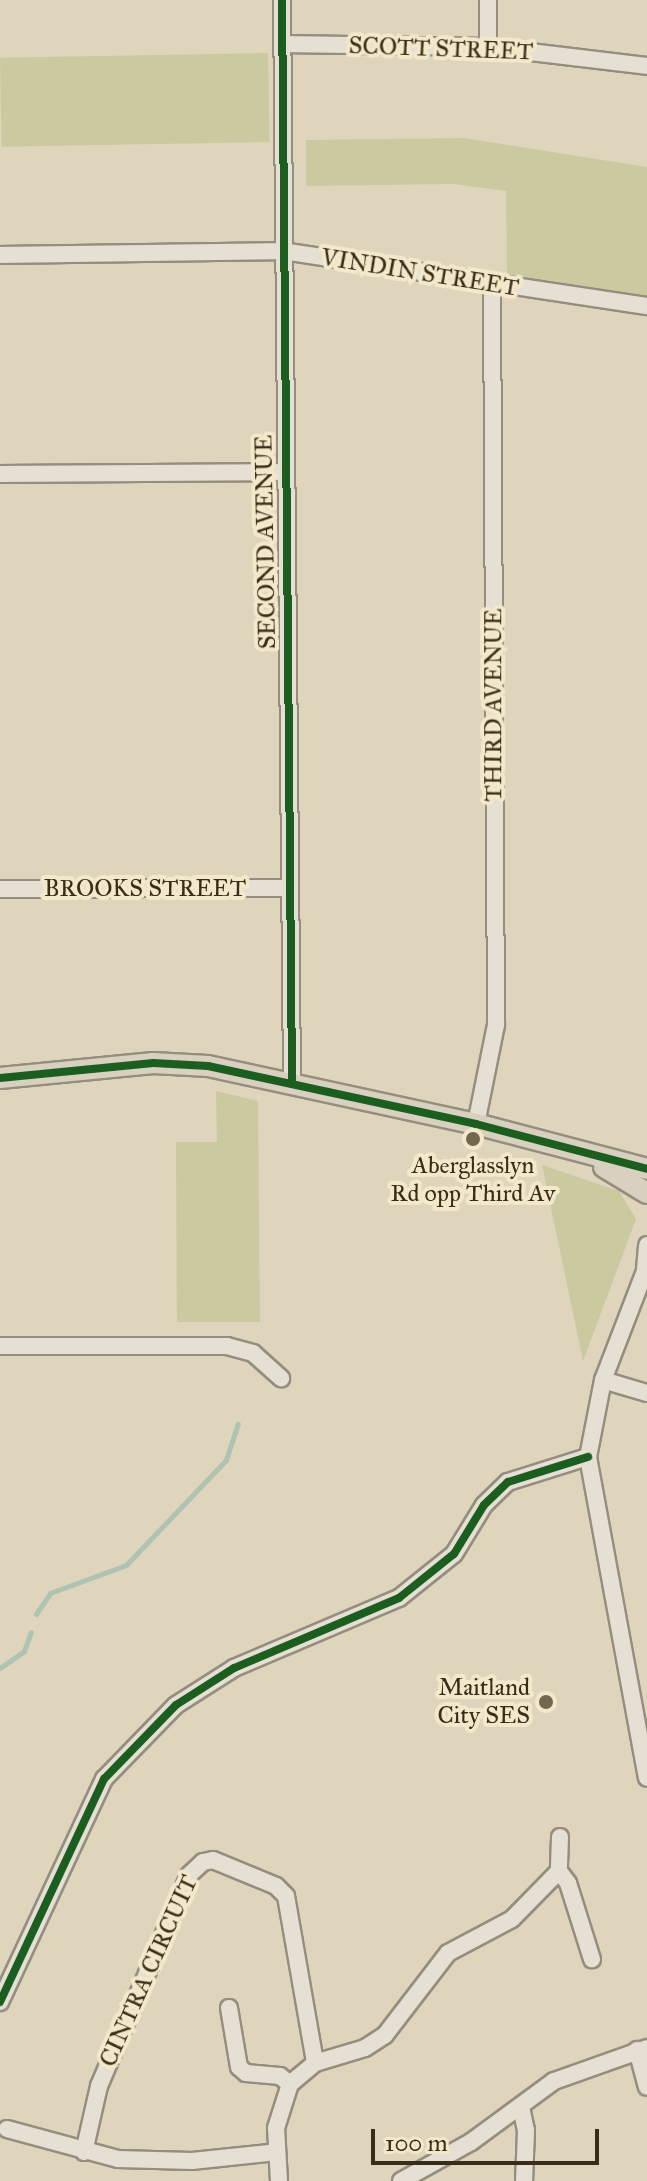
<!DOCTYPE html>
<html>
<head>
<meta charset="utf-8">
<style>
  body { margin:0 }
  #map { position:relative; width:647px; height:2181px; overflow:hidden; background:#ded5bc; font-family:"IM FELL Great Primer",serif }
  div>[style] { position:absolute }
  .green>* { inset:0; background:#cbc99f; transform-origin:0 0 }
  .stream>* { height:5px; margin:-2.5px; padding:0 2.5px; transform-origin:2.5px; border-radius:2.5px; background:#aec3b2 }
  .roads { filter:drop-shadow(2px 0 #958e7e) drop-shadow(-2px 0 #958e7e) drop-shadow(0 2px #958e7e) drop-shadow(0 -2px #958e7e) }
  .minor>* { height:16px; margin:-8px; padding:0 8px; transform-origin:8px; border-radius:8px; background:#e5e0d3 }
  .major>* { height:20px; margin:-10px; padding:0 10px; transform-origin:10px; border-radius:10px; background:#d9d1bf }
  .cycleway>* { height:8px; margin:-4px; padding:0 4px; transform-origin:4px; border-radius:4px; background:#1b5e20 }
  .dots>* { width:22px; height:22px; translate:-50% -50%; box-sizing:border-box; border:4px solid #f3e8ca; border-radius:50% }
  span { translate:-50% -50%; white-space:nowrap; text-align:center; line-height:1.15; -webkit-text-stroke:8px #f3e8ca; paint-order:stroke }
  .street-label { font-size:24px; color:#392c19 }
  .poi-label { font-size:24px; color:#392c19 }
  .right { translate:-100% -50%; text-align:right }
  .scale { position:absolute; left:371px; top:2129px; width:228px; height:36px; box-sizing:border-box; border:4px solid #392c19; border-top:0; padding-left:10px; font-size:24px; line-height:28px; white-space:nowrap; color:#392c19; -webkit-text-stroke:6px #f3e8ca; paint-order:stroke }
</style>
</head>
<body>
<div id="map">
  <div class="green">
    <i style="left:268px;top:53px;width:89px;height:268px;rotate:89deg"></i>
    <i style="clip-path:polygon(464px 138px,647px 167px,647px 296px,507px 274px,506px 191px,454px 184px,306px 186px,306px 140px)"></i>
    <i style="clip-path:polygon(216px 1091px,258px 1101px,260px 1322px,177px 1322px,176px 1142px,217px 1142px)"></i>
    <i style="clip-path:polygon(542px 1165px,619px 1191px,636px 1219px,583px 1361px)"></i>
  </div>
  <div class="stream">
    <i style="left:36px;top:1614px;width:25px;rotate:-56deg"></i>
    <i style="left:50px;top:1593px;width:81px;rotate:-20.2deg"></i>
    <i style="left:126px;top:1565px;width:145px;rotate:-46.4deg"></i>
    <i style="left:226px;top:1460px;width:38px;rotate:-72deg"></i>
    <i style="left:0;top:1668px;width:29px;rotate:-35deg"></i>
    <i style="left:24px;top:1651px;width:20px;rotate:-70deg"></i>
  </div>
  <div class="roads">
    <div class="minor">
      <i style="left:282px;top:0;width:1084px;rotate:89.47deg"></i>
      <i style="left:488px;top:0;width:47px;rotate:90deg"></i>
      <i style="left:282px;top:44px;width:206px;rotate:0.8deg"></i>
      <i style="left:488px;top:47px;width:160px;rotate:6.8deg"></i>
      <i style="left:0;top:255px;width:283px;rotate:-0.8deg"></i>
      <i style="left:283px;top:251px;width:368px;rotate:8.6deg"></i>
      <i style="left:0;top:474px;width:285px;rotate:-0.4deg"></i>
      <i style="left:0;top:889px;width:290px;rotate:-0.2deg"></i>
      <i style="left:476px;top:1124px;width:101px;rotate:-78.6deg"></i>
      <i style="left:496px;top:1025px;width:741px;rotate:-90.31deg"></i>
      <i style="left:647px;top:1266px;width:122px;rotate:111.1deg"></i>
      <i style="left:603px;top:1380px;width:78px;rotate:101deg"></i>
      <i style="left:588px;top:1457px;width:326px;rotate:79.6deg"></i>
      <i style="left:645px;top:1269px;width:24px;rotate:-85deg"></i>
      <i style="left:0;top:1346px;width:227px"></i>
      <i style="left:227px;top:1346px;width:27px;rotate:15deg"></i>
      <i style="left:253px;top:1353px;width:38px;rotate:42deg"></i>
      <i style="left:603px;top:1380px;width:46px;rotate:16.5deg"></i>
      <i style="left:560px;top:1837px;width:34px;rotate:92deg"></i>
      <i style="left:559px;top:1871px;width:15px;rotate:53deg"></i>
      <i style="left:568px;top:1883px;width:80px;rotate:72.5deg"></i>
      <i style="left:0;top:2002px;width:246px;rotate:-65deg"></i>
      <i style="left:104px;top:1779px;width:103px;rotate:-45.8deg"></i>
      <i style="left:176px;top:1705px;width:69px;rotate:-32.5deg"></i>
      <i style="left:234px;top:1668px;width:179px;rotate:-23deg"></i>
      <i style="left:399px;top:1598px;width:70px;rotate:-38.7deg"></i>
      <i style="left:454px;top:1554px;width:57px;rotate:-58.5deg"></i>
      <i style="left:484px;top:1505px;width:33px;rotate:-44deg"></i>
      <i style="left:508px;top:1482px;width:84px;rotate:-17.4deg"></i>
      <i style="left:229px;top:2008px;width:60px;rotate:80.4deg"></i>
      <i style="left:239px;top:2067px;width:9px;rotate:41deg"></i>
      <i style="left:246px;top:2073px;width:34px;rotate:5deg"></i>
      <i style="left:280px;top:2076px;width:13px;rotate:39deg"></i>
      <i style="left:637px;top:2050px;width:38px;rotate:75deg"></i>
      <i style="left:521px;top:2107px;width:24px;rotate:78deg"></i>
      <i style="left:526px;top:2130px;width:51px;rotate:92.2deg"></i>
      <i style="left:7px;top:2129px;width:115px;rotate:15.1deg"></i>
      <i style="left:118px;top:2159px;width:74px;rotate:1.5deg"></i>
      <i style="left:192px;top:2161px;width:85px;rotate:-6deg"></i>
      <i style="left:84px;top:2152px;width:68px;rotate:-77.2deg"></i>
      <i style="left:99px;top:2086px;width:229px;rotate:-66.9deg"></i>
      <i style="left:189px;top:1875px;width:19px;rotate:-43deg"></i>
      <i style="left:203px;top:1862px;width:10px;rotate:-11deg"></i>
      <i style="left:213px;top:1860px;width:68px;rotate:22.4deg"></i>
      <i style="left:276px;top:1886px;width:14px;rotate:45deg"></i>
      <i style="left:286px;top:1896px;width:169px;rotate:80.1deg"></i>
      <i style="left:279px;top:2181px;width:53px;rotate:-93.2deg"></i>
      <i style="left:276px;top:2128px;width:46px;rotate:-72.3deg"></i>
      <i style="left:290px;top:2084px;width:33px;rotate:-40deg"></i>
      <i style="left:315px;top:2063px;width:52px;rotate:-16.7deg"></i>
      <i style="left:365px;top:2048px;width:24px;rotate:-33deg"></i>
      <i style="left:385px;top:2035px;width:103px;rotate:-52.5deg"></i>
      <i style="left:448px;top:1953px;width:72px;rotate:-28deg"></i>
      <i style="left:512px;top:1919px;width:67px;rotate:-45.6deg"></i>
      <i style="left:401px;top:2181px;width:80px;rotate:-29.1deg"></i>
      <i style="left:471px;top:2142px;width:103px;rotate:-36.3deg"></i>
      <i style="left:554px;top:2081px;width:99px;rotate:-19.5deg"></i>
    </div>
    <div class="major">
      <i style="left:0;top:1078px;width:154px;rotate:-5.6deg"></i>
      <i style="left:153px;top:1063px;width:55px;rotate:3.1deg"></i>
      <i style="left:208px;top:1066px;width:274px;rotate:12.2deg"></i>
      <i style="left:476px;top:1124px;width:177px;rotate:14.7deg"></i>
      <i style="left:604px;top:1167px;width:50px;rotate:31.2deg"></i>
    </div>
  </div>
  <div class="cycleway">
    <i style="left:282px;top:0;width:1084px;rotate:89.47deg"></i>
    <i style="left:0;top:1078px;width:154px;rotate:-5.6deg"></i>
    <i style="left:153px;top:1063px;width:55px;rotate:3.1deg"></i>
    <i style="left:208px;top:1066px;width:274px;rotate:12.2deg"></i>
    <i style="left:476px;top:1124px;width:177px;rotate:14.7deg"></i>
    <i style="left:0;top:2002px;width:246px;rotate:-65deg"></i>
    <i style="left:104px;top:1779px;width:103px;rotate:-45.8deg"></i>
    <i style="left:176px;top:1705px;width:69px;rotate:-32.5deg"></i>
    <i style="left:234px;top:1668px;width:179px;rotate:-23deg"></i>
    <i style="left:399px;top:1598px;width:70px;rotate:-38.7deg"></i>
    <i style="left:454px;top:1554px;width:57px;rotate:-58.5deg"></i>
    <i style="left:484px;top:1505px;width:33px;rotate:-44deg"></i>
    <i style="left:508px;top:1482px;width:84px;rotate:-17.4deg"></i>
  </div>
  <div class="dots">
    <i style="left:473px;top:1139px;background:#736752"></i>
    <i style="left:546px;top:1702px;background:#736752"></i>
  </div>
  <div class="street-label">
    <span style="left:441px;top:49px;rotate:2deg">SCOTT STREET</span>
    <span style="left:420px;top:273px;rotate:9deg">VINDIN STREET</span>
    <span style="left:266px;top:542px;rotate:-91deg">SECOND AVENUE</span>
    <span style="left:494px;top:705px;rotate:-90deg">THIRD AVENUE</span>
    <span style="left:145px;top:889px">BROOKS STREET</span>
    <span style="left:149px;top:1971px;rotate:-66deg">CINTRA CIRCUIT</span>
  </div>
  <div class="poi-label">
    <span style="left:473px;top:1180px">Aberglasslyn<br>Rd opp Third Av</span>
    <span class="right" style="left:530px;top:1702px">Maitland<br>City SES</span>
  </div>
  <div class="scale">100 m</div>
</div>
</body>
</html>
